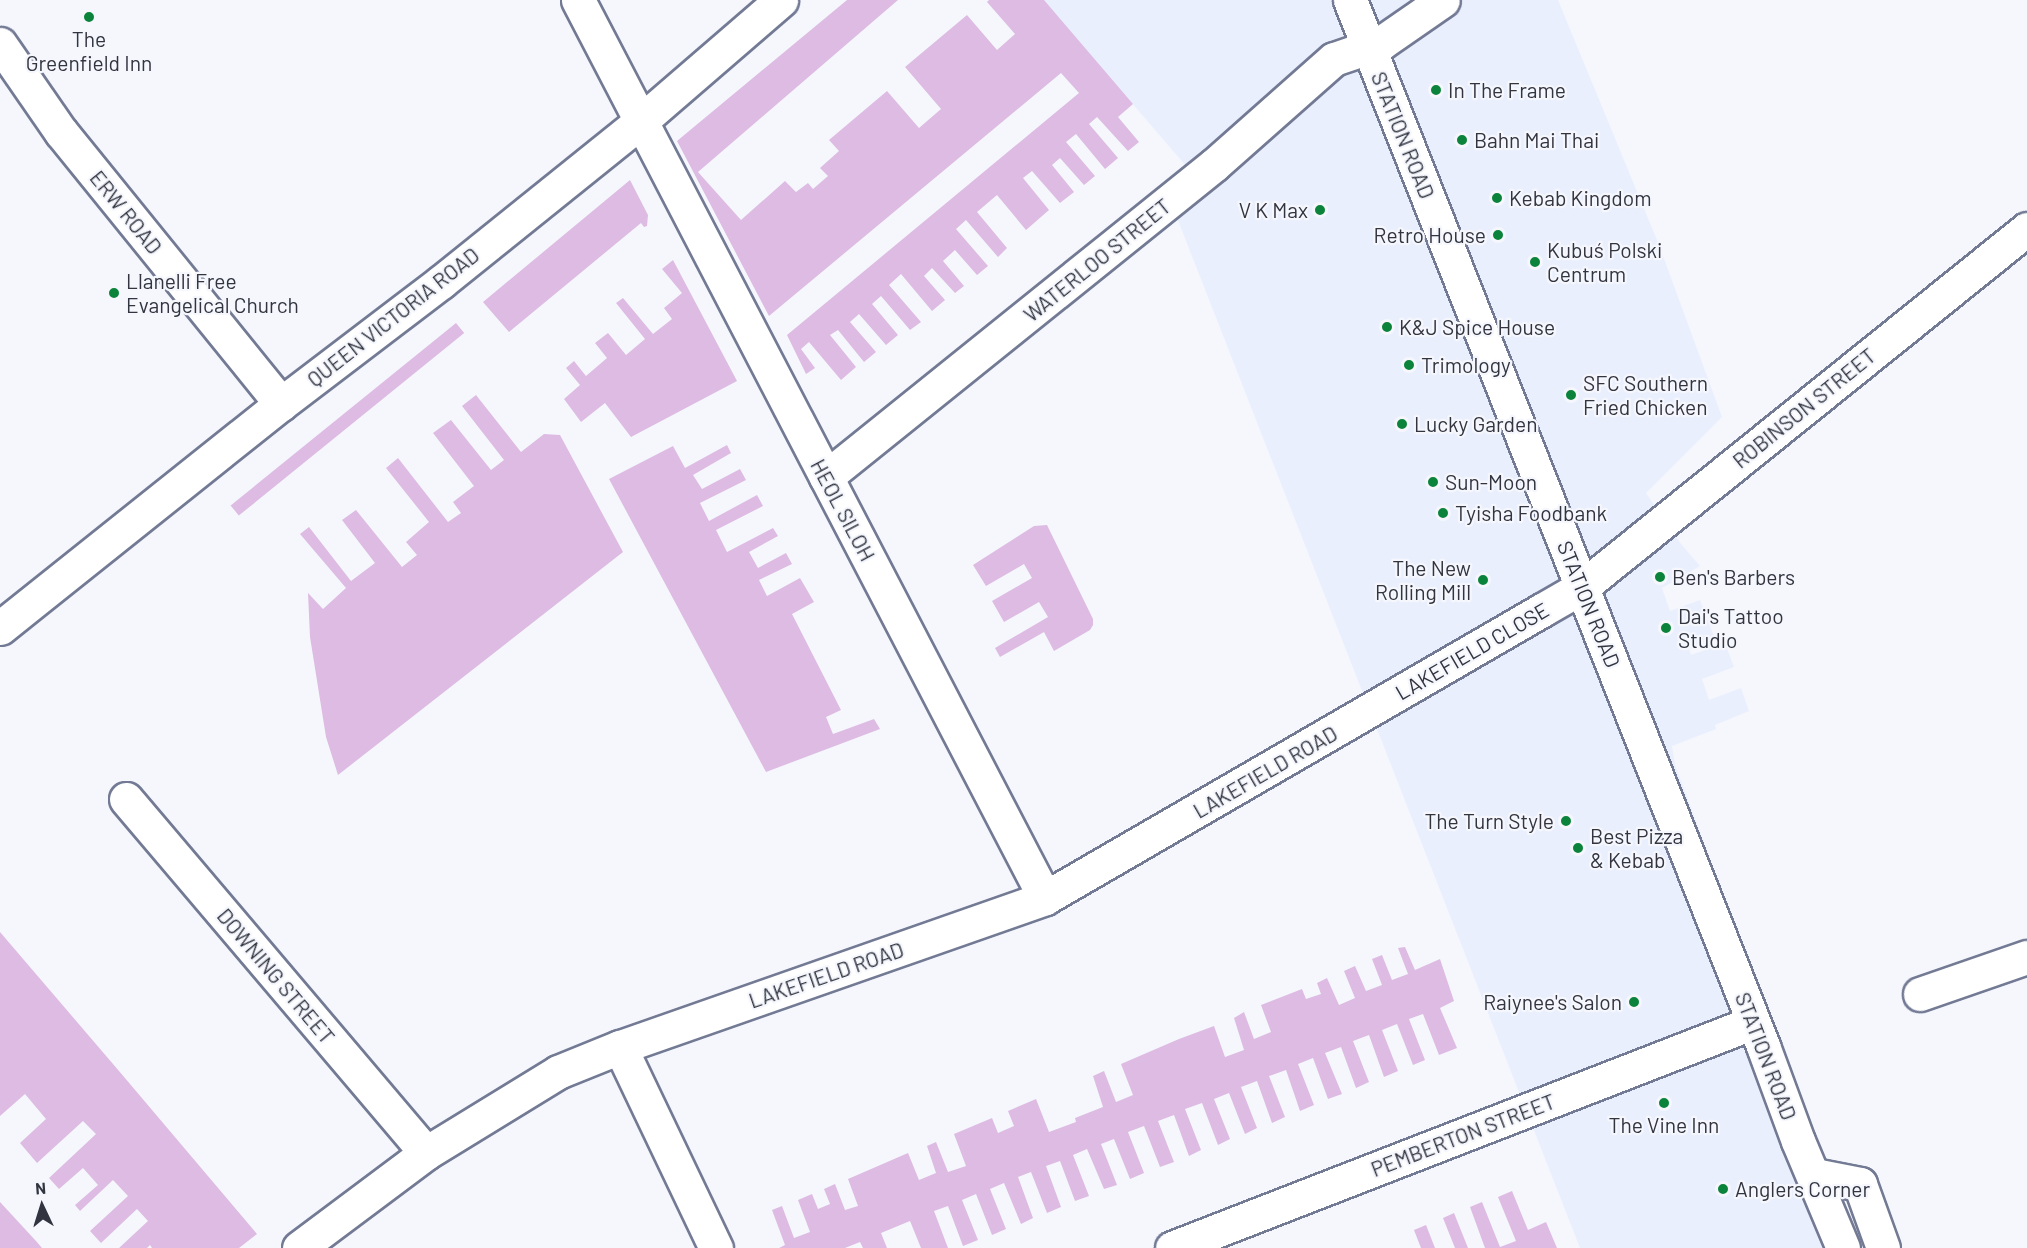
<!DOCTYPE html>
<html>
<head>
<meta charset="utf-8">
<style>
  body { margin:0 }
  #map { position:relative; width:2027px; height:1248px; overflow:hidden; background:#f5f7fd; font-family:Barlow,sans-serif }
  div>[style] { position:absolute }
  .built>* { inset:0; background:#eaeffd }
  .green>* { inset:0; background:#ddbbe3; transform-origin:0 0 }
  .roads { filter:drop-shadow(2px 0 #737a94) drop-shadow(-2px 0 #737a94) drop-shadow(0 2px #737a94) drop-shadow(0 -2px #737a94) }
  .minor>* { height:33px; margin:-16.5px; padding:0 16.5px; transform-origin:16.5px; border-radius:16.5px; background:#fff }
  .tertiary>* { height:33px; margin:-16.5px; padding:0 16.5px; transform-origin:16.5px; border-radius:16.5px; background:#fff }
  .secondary>* { height:33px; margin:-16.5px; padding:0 16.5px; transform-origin:16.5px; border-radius:16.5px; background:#fff }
  .dots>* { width:16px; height:16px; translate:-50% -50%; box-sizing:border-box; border:3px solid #f5f7fd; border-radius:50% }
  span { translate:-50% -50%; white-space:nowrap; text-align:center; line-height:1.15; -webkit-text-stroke:4.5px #f5f7fd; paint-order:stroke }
  .poi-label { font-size:21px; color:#323540 }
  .left { translate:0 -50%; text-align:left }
  .right { translate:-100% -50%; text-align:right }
  .street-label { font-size:21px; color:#323540 }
  .north { position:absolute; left:12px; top:1176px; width:60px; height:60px; -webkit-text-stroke:4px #f5f7fd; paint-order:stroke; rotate:356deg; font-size:16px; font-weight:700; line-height:24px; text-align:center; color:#323540 }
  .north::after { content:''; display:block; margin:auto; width:21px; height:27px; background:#323540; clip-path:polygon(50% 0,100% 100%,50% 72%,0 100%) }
</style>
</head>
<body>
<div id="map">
  <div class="built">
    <i style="clip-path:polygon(1043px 0,1558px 0,1659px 245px,1722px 417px,1646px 493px,1681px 544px,1700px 566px,1662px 588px,1670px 611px,1700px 600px,1715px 639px,1689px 649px,1691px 655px,1725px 643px,1734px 667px,1702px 679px,1709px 700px,1741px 688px,1749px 711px,1715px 725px,1716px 729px,1672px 746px,1675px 765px,1809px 1125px,1863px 1248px,1580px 1248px,1172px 205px,1199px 181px)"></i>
  </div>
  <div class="green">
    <i style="clip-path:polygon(847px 0,898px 0,698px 172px,741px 220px,785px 181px,796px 192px,808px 183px,813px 189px,828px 176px,820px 168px,839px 151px,829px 140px,887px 91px,919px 128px,941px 109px,905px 67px,967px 15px,997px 50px,1015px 34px,987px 2px,989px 0,1044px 0,1133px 104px,1118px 117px,1139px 142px,1128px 151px,1097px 117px,1089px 124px,1118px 158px,1105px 169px,1076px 134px,1066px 142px,1095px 176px,1084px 185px,1060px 158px,1052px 165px,1074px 192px,1060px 203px,1032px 171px,1023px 178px,1049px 210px,1026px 230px,997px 195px,977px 212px,1007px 248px,998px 257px,966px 220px,956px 229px,988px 266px,977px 275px,955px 250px,943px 261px,964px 286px,955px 293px,932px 268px,924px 276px,945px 300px,932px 311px,901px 274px,889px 285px,921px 322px,910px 330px,881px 296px,872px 304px,898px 335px,886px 345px,859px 314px,850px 322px,876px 352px,864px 362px,838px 330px,830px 335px,856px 367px,841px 380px,809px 342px,801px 349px,815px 368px,806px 374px,787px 335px,1079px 93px,1061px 73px,769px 316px,677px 141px)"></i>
    <i style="clip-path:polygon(630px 180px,648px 215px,647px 226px,644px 227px,641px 223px,509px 332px,483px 302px)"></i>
    <i style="clip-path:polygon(673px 260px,737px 381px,631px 437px,605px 403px,581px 422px,564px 399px,580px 385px,566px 368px,574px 361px,586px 376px,607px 358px,595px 343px,608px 333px,626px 355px,645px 339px,616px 303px,623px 298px,653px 334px,672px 319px,664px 308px,682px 293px,662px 269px)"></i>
    <i style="left:456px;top:323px;width:13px;height:290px;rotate:51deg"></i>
    <i style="clip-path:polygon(476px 395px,521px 452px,544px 434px,560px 435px,623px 552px,338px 775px,326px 737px,310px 637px,308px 593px,323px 609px,346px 588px,300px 534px,309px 527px,351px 581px,375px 563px,342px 520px,356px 510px,402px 567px,417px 555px,406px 542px,429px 522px,386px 468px,398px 458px,448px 522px,461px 513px,453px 502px,474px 486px,433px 433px,451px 420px,491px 470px,504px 460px,462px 406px)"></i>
    <i style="clip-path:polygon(727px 445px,731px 453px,693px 475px,702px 489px,740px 469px,746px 480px,700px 503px,709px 521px,757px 495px,763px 506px,716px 530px,727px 552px,773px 528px,778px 536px,749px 552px,758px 568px,786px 553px,792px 564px,759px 580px,767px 596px,800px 578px,814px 602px,792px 614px,841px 710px,826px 717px,833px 734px,874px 719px,880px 729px,766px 772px,609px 479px,673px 446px,685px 468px)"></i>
    <i style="clip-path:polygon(1047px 525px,1093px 619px,1093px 625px,1090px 630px,1054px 651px,1044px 632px,1000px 657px,995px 648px,1048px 617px,1039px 602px,1004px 622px,992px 601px,1032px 578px,1024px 564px,986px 586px,973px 565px,1034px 526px)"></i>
    <i style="clip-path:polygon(0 932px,119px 1071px,257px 1234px,239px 1248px,152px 1248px,150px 1245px,147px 1248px,119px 1248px,148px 1221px,137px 1209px,101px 1243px,90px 1231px,128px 1196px,113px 1180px,80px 1211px,75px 1205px,98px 1185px,83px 1168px,59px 1189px,49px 1178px,96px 1134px,83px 1121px,37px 1163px,20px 1143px,46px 1119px,25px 1094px,0 1116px)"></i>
    <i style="clip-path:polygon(1405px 947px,1415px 970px,1440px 959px,1454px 1001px,1440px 1008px,1457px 1048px,1439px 1055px,1423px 1014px,1409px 1019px,1425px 1060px,1413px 1065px,1397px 1024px,1382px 1030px,1398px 1071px,1384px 1077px,1369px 1035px,1353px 1041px,1369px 1082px,1356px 1088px,1341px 1047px,1325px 1053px,1342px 1094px,1328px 1099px,1313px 1058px,1298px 1064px,1314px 1105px,1300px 1111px,1286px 1070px,1269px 1076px,1285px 1117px,1272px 1123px,1257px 1081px,1241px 1087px,1257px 1128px,1245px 1134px,1229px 1093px,1214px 1099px,1230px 1139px,1218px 1145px,1202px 1103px,1185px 1109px,1201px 1150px,1189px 1156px,1174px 1115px,1158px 1121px,1174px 1162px,1160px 1167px,1144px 1126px,1128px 1132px,1144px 1173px,1130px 1179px,1114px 1139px,1101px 1144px,1117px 1185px,1104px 1189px,1087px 1149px,1073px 1155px,1089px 1196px,1075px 1201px,1060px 1161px,1046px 1166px,1061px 1207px,1047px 1213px,1031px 1172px,1018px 1177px,1033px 1218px,1021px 1224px,1004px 1183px,990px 1189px,1006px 1229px,992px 1235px,976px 1194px,962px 1200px,978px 1240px,963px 1246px,948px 1206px,934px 1211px,948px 1248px,921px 1248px,910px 1221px,881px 1233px,887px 1248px,863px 1248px,860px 1242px,845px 1248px,779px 1248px,785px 1245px,772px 1210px,782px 1206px,794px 1238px,810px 1232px,798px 1200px,812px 1194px,818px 1209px,830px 1204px,824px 1189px,835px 1184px,845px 1210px,858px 1206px,848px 1179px,908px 1153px,919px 1180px,936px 1173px,927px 1146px,936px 1142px,948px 1172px,966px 1166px,954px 1134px,992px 1118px,998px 1133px,1014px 1126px,1008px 1111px,1036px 1099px,1049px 1132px,1076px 1122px,1075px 1118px,1103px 1107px,1093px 1076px,1104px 1071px,1116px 1102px,1133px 1095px,1121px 1064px,1179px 1039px,1214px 1026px,1225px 1057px,1244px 1050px,1234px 1018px,1244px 1012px,1254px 1039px,1271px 1032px,1261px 1005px,1302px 989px,1306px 999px,1321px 994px,1317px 983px,1327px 978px,1339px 1005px,1355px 998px,1344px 971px,1355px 966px,1366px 991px,1382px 985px,1372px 959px,1382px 955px,1392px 980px,1408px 974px,1398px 948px)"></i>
    <i style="clip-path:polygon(1512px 1191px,1528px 1230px,1546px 1222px,1557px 1248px,1485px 1248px,1470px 1207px,1482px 1202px,1500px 1247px,1516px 1241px,1498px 1197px)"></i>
    <i style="clip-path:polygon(0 1202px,36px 1241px,42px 1248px,0 1248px)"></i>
    <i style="clip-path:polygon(1454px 1213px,1468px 1248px,1455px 1248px,1443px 1218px)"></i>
    <i style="clip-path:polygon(1426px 1225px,1435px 1248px,1421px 1248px,1414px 1230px)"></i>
  </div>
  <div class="roads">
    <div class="minor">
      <i style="left:578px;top:0;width:1012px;rotate:62.52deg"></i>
      <i style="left:0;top:44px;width:107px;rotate:55.3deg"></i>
      <i style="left:61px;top:132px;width:350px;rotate:51deg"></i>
      <i style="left:826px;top:477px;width:498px;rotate:-38.8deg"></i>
      <i style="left:1214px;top:165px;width:160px;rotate:-41.5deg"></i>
      <i style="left:1334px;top:59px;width:50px;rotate:-18.8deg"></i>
      <i style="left:1381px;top:43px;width:75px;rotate:-34.7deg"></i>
      <i style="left:126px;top:799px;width:464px;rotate:49.7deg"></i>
      <i style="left:1920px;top:994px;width:113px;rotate:-19.1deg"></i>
      <i style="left:620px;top:1047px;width:223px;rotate:64.5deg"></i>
      <i style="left:1814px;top:1175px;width:47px;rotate:11.1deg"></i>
      <i style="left:1860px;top:1184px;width:68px;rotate:70.2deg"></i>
      <i style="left:299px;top:1248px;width:159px;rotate:-36.8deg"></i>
      <i style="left:426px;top:1153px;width:155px;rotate:-31.5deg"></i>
      <i style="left:558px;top:1072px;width:67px;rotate:-22deg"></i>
      <i style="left:620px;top:1047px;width:450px;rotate:-19.3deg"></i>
      <i style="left:1045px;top:898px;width:574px;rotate:-30.09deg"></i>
      <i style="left:1542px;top:610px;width:46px;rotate:-29.9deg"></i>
      <i style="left:1582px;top:587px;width:571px;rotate:-38.82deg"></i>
      <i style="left:1172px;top:1248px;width:624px;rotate:-21.22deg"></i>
    </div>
    <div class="tertiary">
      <i style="left:0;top:628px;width:359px;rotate:-38.6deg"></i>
      <i style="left:281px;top:404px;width:201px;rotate:-37.3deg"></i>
      <i style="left:441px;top:282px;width:257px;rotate:-38.8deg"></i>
      <i style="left:641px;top:121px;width:185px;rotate:-40.8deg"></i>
    </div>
    <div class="secondary">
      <i style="left:1350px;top:0;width:1125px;rotate:68.45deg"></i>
      <i style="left:1763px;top:1046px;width:101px;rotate:69.8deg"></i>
      <i style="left:1798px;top:1141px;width:116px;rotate:67.2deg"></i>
    </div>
  </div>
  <div class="dots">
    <i style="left:89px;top:17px;background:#0c833b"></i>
    <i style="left:1436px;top:90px;background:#0c833b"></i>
    <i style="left:1462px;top:140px;background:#0c833b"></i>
    <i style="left:1497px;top:198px;background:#0c833b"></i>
    <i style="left:1320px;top:210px;background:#0c833b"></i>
    <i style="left:1498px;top:235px;background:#0c833b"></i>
    <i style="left:1535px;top:262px;background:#0c833b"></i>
    <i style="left:114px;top:293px;background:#0c833b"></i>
    <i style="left:1387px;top:327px;background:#0c833b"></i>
    <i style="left:1409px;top:365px;background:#0c833b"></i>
    <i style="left:1571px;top:395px;background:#0c833b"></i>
    <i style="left:1402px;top:424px;background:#0c833b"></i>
    <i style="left:1433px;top:482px;background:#0c833b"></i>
    <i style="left:1443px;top:513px;background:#0c833b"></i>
    <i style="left:1660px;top:577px;background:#0c833b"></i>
    <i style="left:1483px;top:580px;background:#0c833b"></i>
    <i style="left:1666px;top:628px;background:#0c833b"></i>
    <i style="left:1566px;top:821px;background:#0c833b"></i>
    <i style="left:1578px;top:848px;background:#0c833b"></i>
    <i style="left:1634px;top:1002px;background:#0c833b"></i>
    <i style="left:1664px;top:1103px;background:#0c833b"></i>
    <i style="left:1723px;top:1189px;background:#0c833b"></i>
  </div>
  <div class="poi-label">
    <span style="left:89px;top:51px">The<br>Greenfield Inn</span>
    <span class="left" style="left:1448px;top:90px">In The Frame</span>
    <span class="left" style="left:1474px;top:140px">Bahn Mai Thai</span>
    <span class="left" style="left:1509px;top:198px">Kebab Kingdom</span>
    <span class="right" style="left:1308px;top:210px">V K Max</span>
    <span class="right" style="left:1486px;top:235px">Retro House</span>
    <span class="left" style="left:1547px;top:262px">Kubuś Polski<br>Centrum</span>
    <span class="left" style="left:126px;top:293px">Llanelli Free<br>Evangelical Church</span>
    <span class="left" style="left:1399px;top:327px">K&amp;J Spice House</span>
    <span class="left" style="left:1421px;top:365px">Trimology</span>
    <span class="left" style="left:1583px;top:395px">SFC Southern<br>Fried Chicken</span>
    <span class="left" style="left:1414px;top:424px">Lucky Garden</span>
    <span class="left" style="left:1445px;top:482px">Sun-Moon</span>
    <span class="left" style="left:1455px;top:513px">Tyisha Foodbank</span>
    <span class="right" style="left:1471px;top:580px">The New<br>Rolling Mill</span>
    <span class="left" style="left:1672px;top:577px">Ben's Barbers</span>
    <span class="left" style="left:1678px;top:628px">Dai's Tattoo<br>Studio</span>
    <span class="right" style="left:1554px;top:821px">The Turn Style</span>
    <span class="left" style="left:1590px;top:848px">Best Pizza<br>&amp; Kebab</span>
    <span class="right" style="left:1622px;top:1002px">Raiynee's Salon</span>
    <span style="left:1664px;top:1125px">The Vine Inn</span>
    <span class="left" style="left:1735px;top:1189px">Anglers Corner</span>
  </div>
  <div class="street-label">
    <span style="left:1403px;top:135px;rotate:68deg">STATION ROAD</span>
    <span style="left:126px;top:212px;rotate:51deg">ERW ROAD</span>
    <span style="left:1097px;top:260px;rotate:-39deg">WATERLOO STREET</span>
    <span style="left:393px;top:317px;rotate:-38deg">QUEEN VICTORIA ROAD</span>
    <span style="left:1804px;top:408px;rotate:-39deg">ROBINSON STREET</span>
    <span style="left:843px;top:510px;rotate:62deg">HEOL SILOH</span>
    <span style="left:1589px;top:604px;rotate:68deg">STATION ROAD</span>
    <span style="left:1472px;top:651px;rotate:-30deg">LAKEFIELD CLOSE</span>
    <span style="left:1265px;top:772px;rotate:-30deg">LAKEFIELD ROAD</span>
    <span style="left:826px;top:975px;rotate:-19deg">LAKEFIELD ROAD</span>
    <span style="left:276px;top:976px;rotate:50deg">DOWNING STREET</span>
    <span style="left:1766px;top:1056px;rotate:69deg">STATION ROAD</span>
    <span style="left:1463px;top:1135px;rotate:-21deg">PEMBERTON STREET</span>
  </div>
  <div class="north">N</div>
</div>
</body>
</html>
